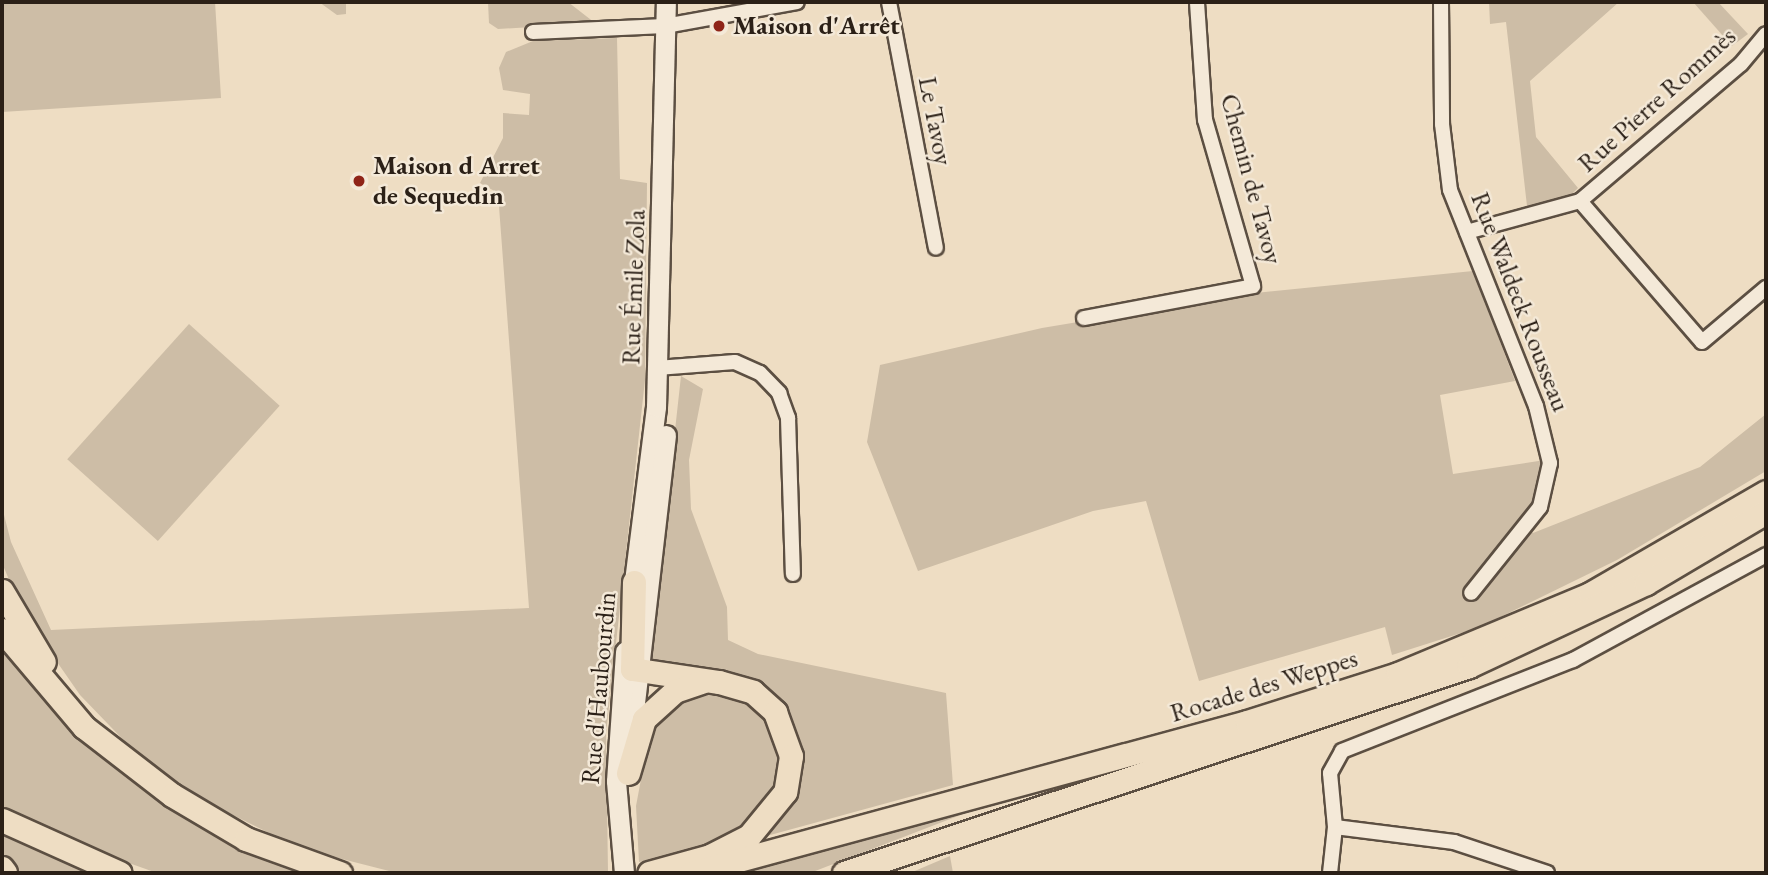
<!DOCTYPE html>
<html>
<head>
<meta charset="utf-8">
<style>
  body { margin:0 }
  #map { position:relative; width:1768px; height:875px; overflow:hidden; background:#eeddc3; font-family:"EB Garamond",serif }
  div>[style] { position:absolute }
  .green>* { inset:0; background:#cdbda6; transform-origin:0 0 }
  .roads { filter:drop-shadow(2px 0 #5c4f42) drop-shadow(-2px 0 #5c4f42) drop-shadow(0 2px #5c4f42) drop-shadow(0 -2px #5c4f42) }
  .minor>* { height:14px; margin:-7px; padding:0 7px; transform-origin:7px; border-radius:7px; background:#f4e9d8 }
  .secondary>* { height:19px; margin:-9.5px; padding:0 9.5px; transform-origin:9.5px; border-radius:9.5px; background:#f4e9d8 }
  .trunk>* { height:23px; margin:-11.5px; padding:0 11.5px; transform-origin:11.5px; border-radius:11.5px; background:#eeddc3 }
  .motorway>* { height:24px; margin:-12px; padding:0 12px; transform-origin:12px; border-radius:12px; background:#eeddc3 }
  .dots>* { width:19px; height:19px; translate:-50% -50%; box-sizing:border-box; border:4px solid #f4e9d8; border-radius:50% }
  span { translate:-50% -50%; white-space:nowrap; text-align:center; line-height:1.15; -webkit-text-stroke:5px #f4e9d8; paint-order:stroke }
  .poi-label { font-size:26px; color:#2b2017; font-weight:700 }
  .left { translate:0 -50%; text-align:left }
  .street-label { font-size:26px; color:#2b2017 }
  .frame { position:absolute; inset:0; border:4px solid #2b2017; pointer-events:none }
</style>
</head>
<body>
<div id="map">
  <div class="green">
    <i style="clip-path:polygon(2px 2px,215px 2px,221px 98px,2px 112px)"></i>
    <i style="clip-path:polygon(319px 2px,371px 2px,346px 4px,346px 14px,337px 15px)"></i>
    <i style="clip-path:polygon(488px 2px,568px 2px,595px 23px,498px 29px,489px 23px)"></i>
    <i style="clip-path:polygon(1489px 2px,1619px 2px,1530px 81px,1536px 137px,1578px 188px,1570px 196px,1527px 206px,1506px 22px,1490px 24px)"></i>
    <i style="clip-path:polygon(1693px 2px,1718px 2px,1748px 34px,1732px 46px)"></i>
    <i style="clip-path:polygon(617px 38px,620px 179px,647px 183px,645px 380px,606px 734px,608px 872px,397px 873px,299px 848px,193px 795px,136px 753px,80px 695px,23px 613px,2px 563px,2px 507px,11px 542px,51px 630px,529px 608px,498px 193px,480px 183px,503px 138px,503px 113px,529px 115px,530px 94px,503px 90px,499px 68px,506px 52px,533px 41px)"></i>
    <i style="clip-path:polygon(1473px 271px,1515px 381px,1440px 395px,1453px 474px,1545px 460px,1542px 489px,1525px 523px,1533px 533px,1700px 467px,1766px 414px,1766px 471px,1617px 560px,1480px 627px,1392px 655px,1385px 627px,1199px 681px,1146px 501px,1093px 511px,918px 571px,867px 442px,880px 365px,1042px 328px,1246px 294px)"></i>
    <i style="left:189px;top:324px;width:122px;height:182px;rotate:42deg"></i>
    <i style="clip-path:polygon(681px 376px,703px 389px,689px 460px,691px 509px,727px 607px,728px 640px,758px 654px,946px 693px,953px 785px,759px 838px,784px 810px,776px 700px,649px 666px)"></i>
    <i style="clip-path:polygon(2px 647px,42px 696px,129px 777px,204px 829px,302px 873px,157px 873px,81px 846px,2px 809px)"></i>
    <i style="clip-path:polygon(721px 690px,750px 703px,773px 728px,780px 760px,773px 793px,761px 813px,734px 834px,698px 849px,639px 862px,636px 806px,650px 731px,669px 702px,700px 691px)"></i>
    <i style="clip-path:polygon(1002px 799px,810px 873px,734px 873px,858px 837px)"></i>
    <i style="clip-path:polygon(2px 832px,97px 873px,13px 873px,2px 856px)"></i>
    <i style="clip-path:polygon(950px 856px,953px 873px,910px 873px)"></i>
  </div>
  <div class="roads">
    <div class="minor">
      <i style="left:889px;top:2px;width:250px;rotate:79.2deg"></i>
      <i style="left:1441px;top:2px;width:122px;rotate:89.5deg"></i>
      <i style="left:1442px;top:124px;width:66px;rotate:83.1deg"></i>
      <i style="left:1450px;top:190px;width:232px;rotate:68.3deg"></i>
      <i style="left:1536px;top:406px;width:59px;rotate:76.2deg"></i>
      <i style="left:1550px;top:463px;width:45px;rotate:102.8deg"></i>
      <i style="left:1540px;top:507px;width:110px;rotate:128.7deg"></i>
      <i style="left:533px;top:32px;width:132px;rotate:-2.6deg"></i>
      <i style="left:665px;top:26px;width:134px;rotate:-10.3deg"></i>
      <i style="left:1580px;top:201px;width:186px;rotate:49.1deg"></i>
      <i style="left:1702px;top:342px;width:84px;rotate:-40.2deg"></i>
      <i style="left:1467px;top:232px;width:117px;rotate:-15.3deg"></i>
      <i style="left:1580px;top:201px;width:211px;rotate:-40.4deg"></i>
      <i style="left:1741px;top:64px;width:39px;rotate:-50deg"></i>
      <i style="left:1084px;top:318px;width:172px;rotate:-10.7deg"></i>
      <i style="left:1253px;top:286px;width:173px;rotate:-106.1deg"></i>
      <i style="left:1205px;top:120px;width:118px;rotate:-93.9deg"></i>
      <i style="left:657px;top:368px;width:78px;rotate:-4.4deg"></i>
      <i style="left:735px;top:362px;width:27px;rotate:24deg"></i>
      <i style="left:760px;top:373px;width:28px;rotate:46deg"></i>
      <i style="left:779px;top:393px;width:27px;rotate:70deg"></i>
      <i style="left:788px;top:418px;width:156px;rotate:88.2deg"></i>
      <i style="left:1335px;top:827px;width:120px;rotate:7.2deg"></i>
      <i style="left:1454px;top:842px;width:98px;rotate:18.4deg"></i>
      <i style="left:1330px;top:873px;width:46px;rotate:-83.8deg"></i>
      <i style="left:1335px;top:827px;width:54px;rotate:-95.3deg"></i>
      <i style="left:1330px;top:773px;width:25px;rotate:-61deg"></i>
      <i style="left:1342px;top:751px;width:248px;rotate:-21.5deg"></i>
      <i style="left:1573px;top:660px;width:220px;rotate:-28.5deg"></i>
    </div>
    <div class="secondary">
      <i style="left:632px;top:597px;width:192px;rotate:-82.8deg"></i>
      <i style="left:656px;top:407px;width:405px;rotate:-88.6deg"></i>
      <i style="left:630px;top:746px;width:313px;rotate:-83.4deg"></i>
      <i style="left:624px;top:873px;width:92px;rotate:-95deg"></i>
      <i style="left:616px;top:781px;width:130px;rotate:-86deg"></i>
    </div>
    <div class="trunk">
      <i style="left:634px;top:582px;width:87px;rotate:91.3deg"></i>
      <i style="left:632px;top:669px;width:88px;rotate:8.5deg"></i>
      <i style="left:719px;top:682px;width:35px;rotate:16deg"></i>
      <i style="left:753px;top:692px;width:30px;rotate:42deg"></i>
      <i style="left:775px;top:712px;width:47px;rotate:70deg"></i>
      <i style="left:791px;top:756px;width:36px;rotate:99deg"></i>
      <i style="left:785px;top:792px;width:57px;rotate:129.3deg"></i>
      <i style="left:749px;top:836px;width:44px;rotate:152.9deg"></i>
      <i style="left:710px;top:856px;width:63px;rotate:164.4deg"></i>
      <i style="left:2px;top:591px;width:82px;rotate:59.4deg"></i>
      <i style="left:2px;top:630px;width:127px;rotate:49.8deg"></i>
      <i style="left:84px;top:727px;width:111px;rotate:37.7deg"></i>
      <i style="left:172px;top:795px;width:86px;rotate:30.7deg"></i>
      <i style="left:246px;top:839px;width:100px;rotate:19.9deg"></i>
      <i style="left:628px;top:773px;width:56px;rotate:-73.5deg"></i>
      <i style="left:644px;top:719px;width:42px;rotate:-42.1deg"></i>
      <i style="left:675px;top:691px;width:28px;rotate:-19deg"></i>
      <i style="left:2px;top:820px;width:129px;rotate:24.2deg"></i>
      <i style="left:691px;top:873px;width:576px;rotate:-15.19deg"></i>
      <i style="left:1247px;top:722px;width:158px;rotate:-17.6deg"></i>
      <i style="left:1398px;top:674px;width:208px;rotate:-22.6deg"></i>
      <i style="left:1590px;top:594px;width:203px;rotate:-30.1deg"></i>
      <i style="left:844px;top:873px;width:658px;rotate:-18.32deg"></i>
      <i style="left:1469px;top:666px;width:195px;rotate:-25.1deg"></i>
      <i style="left:1646px;top:583px;width:139px;rotate:-30.6deg"></i>
    </div>
    <div class="motorway">
      <i style="left:2px;top:869px;width:5px;rotate:53deg"></i>
    </div>
  </div>
  <div class="dots">
    <i style="left:719px;top:26px;background:#8f2418"></i>
    <i style="left:359px;top:181px;background:#8f2418"></i>
  </div>
  <div class="poi-label">
    <span class="left" style="left:733px;top:26px">Maison d'Arrêt</span>
    <span class="left" style="left:373px;top:181px">Maison d Arret<br>de Sequedin</span>
  </div>
  <div class="street-label">
    <span style="left:1657px;top:100px;rotate:-42deg">Rue Pierre Rommès</span>
    <span style="left:935px;top:121px;rotate:79deg">Le Tavoy</span>
    <span style="left:1251px;top:179px;rotate:75deg">Chemin de Tavoy</span>
    <span style="left:634px;top:287px;rotate:-88deg">Rue Émile Zola</span>
    <span style="left:1520px;top:302px;rotate:69deg">Rue Waldeck Rousseau</span>
    <span style="left:1264px;top:686px;rotate:-17deg">Rocade des Weppes</span>
    <span style="left:599px;top:688px;rotate:-85deg">Rue d'Haubourdin</span>
  </div>
  <div class="frame"></div>
</div>
</body>
</html>
